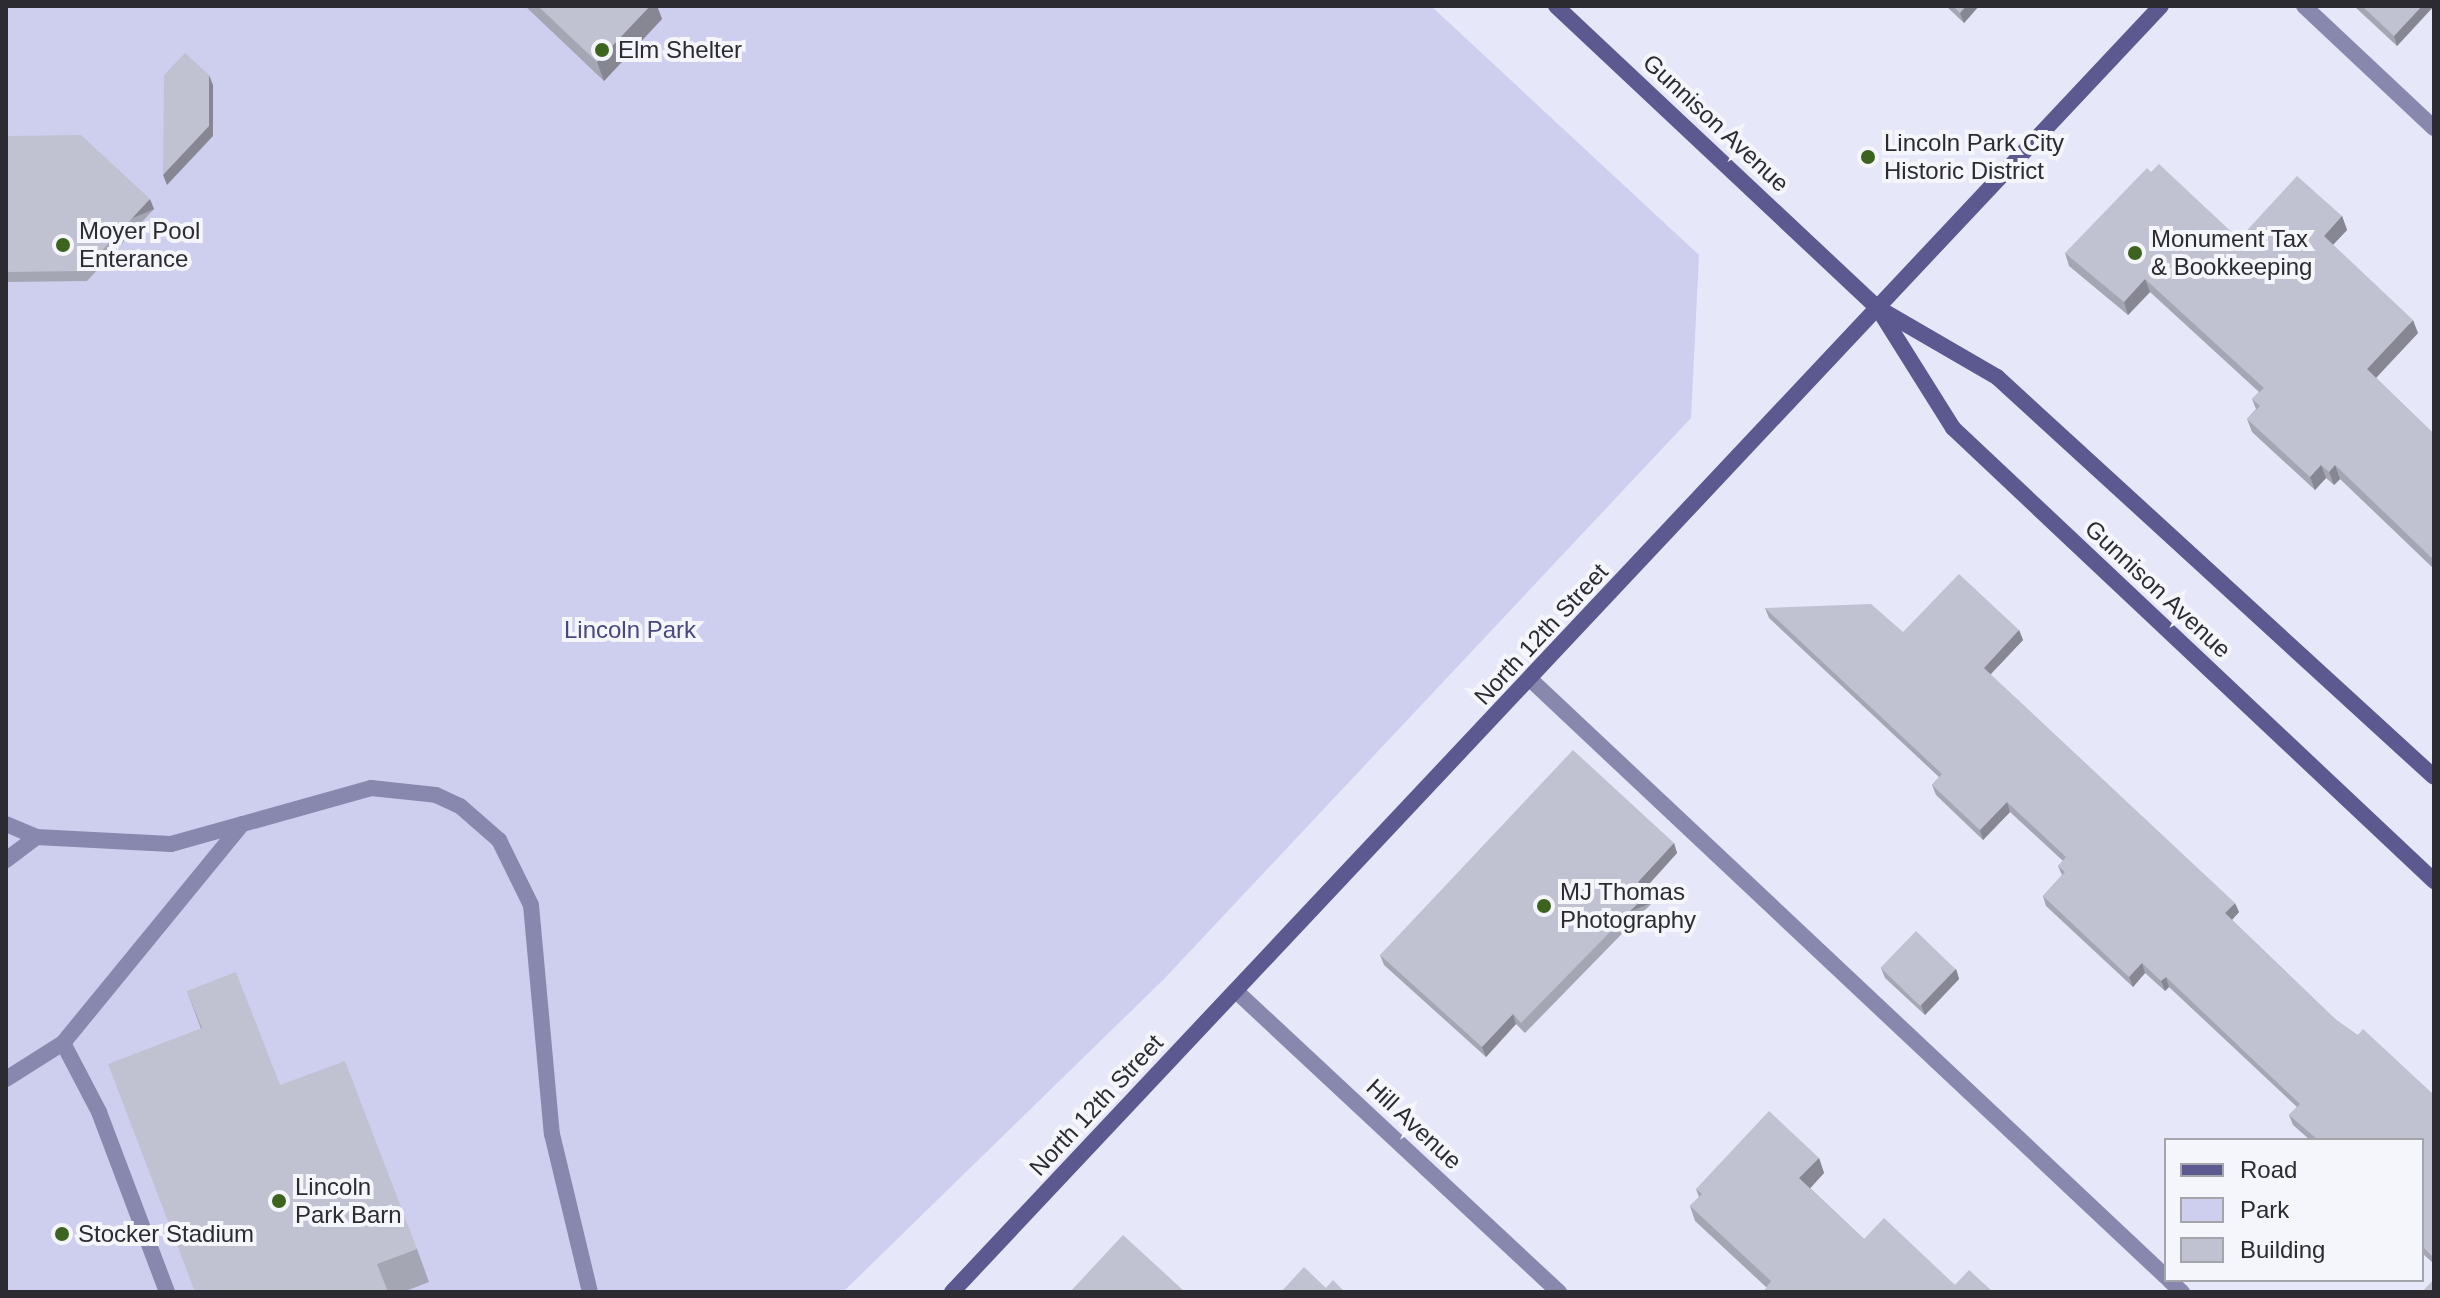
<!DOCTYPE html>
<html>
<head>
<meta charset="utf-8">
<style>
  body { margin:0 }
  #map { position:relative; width:2440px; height:1298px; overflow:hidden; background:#e6e7f8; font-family:Helvetica,sans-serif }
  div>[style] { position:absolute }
  .green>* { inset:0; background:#cecfef }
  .lane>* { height:16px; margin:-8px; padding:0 8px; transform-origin:8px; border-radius:8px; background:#8888ae }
  .street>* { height:16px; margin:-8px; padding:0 8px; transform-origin:8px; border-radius:8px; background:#8888ae }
  .secondary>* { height:16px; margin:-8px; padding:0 8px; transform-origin:8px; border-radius:8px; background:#5b598f }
  .wall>* { inset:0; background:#a5a6b4 }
  .shaded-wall>* { inset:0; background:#868792; transform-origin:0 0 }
  .building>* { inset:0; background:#c0c1d1; transform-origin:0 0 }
  .dots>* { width:22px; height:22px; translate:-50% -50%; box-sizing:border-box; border:4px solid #f5f5fc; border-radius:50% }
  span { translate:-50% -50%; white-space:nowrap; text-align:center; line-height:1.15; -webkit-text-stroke:8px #f5f5fc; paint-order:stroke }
  .poi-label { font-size:24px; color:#2b2b31 }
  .left { translate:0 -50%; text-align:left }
  .street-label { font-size:24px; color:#2b2b31 }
  .park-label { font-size:24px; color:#494680 }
  .frame { position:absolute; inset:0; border:8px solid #2b2b31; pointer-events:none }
  .legend { position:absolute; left:2164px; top:1138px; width:260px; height:144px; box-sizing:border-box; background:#f5f5fc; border:2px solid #a4a4ab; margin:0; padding:10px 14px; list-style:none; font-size:24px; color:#2b2b31 }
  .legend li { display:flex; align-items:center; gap:16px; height:40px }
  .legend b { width:40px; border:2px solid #a4a4ab }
</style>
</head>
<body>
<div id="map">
  <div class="green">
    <i style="clip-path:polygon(6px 6px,1431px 6px,1699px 255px,1691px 418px,1165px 978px,843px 1292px,6px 1292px)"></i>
  </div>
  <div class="lane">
    <i style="left:2304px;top:6px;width:178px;rotate:43.2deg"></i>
    <i style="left:1531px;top:680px;width:872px;rotate:43.23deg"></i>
    <i style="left:6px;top:824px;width:33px;rotate:23deg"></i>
    <i style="left:36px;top:837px;width:135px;rotate:3deg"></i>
    <i style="left:171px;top:844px;width:208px;rotate:-15.6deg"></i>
    <i style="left:371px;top:788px;width:65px;rotate:6.1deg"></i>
    <i style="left:436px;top:795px;width:26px;rotate:25deg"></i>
    <i style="left:460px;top:806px;width:52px;rotate:41.1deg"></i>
    <i style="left:499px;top:840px;width:72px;rotate:63.8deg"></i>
    <i style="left:531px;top:905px;width:230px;rotate:84.8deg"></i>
    <i style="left:552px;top:1134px;width:163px;rotate:76.5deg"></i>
    <i style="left:6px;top:860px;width:38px;rotate:-37deg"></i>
    <i style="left:63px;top:1043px;width:78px;rotate:62.4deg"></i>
    <i style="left:99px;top:1112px;width:192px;rotate:69.3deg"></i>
    <i style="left:6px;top:1079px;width:67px;rotate:-32.3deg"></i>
    <i style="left:63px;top:1043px;width:283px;rotate:-50.7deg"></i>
    <i style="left:2169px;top:1280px;width:18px;rotate:43deg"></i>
  </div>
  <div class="street">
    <i style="left:1236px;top:991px;width:442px;rotate:43deg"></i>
  </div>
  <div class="secondary">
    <i style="left:1556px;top:6px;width:441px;rotate:43.2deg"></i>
    <i style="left:1878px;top:308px;width:138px;rotate:30.1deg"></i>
    <i style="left:1997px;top:377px;width:592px;rotate:42.47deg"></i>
    <i style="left:1879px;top:310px;width:139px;rotate:57.9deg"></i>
    <i style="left:1953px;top:428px;width:661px;rotate:43.28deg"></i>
    <i style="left:952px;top:1292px;width:1765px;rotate:-46.77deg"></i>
  </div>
  <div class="wall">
    <i style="clip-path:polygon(525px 6px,657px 6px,662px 19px,604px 81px)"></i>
    <i style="clip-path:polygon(1946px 6px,1979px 6px,1964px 23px)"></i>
    <i style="clip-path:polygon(2354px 6px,2434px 6px,2397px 46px)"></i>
    <i style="clip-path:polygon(6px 136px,154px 209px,87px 281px,6px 282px)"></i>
    <i style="clip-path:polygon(2342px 216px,2347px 230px,2333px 245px,2418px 333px,2376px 378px,2434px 434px,2434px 569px,2340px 479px,2334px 485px,2326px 478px,2315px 490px,2252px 432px,2247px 419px,2256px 409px,2252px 399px,2259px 392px,2150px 292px,2128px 315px,2069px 266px,2065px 253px,2239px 239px)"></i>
    <i style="clip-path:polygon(1765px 608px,1903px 632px,2019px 630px,2023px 640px,1990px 675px,2239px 912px,2232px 920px,2335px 1019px,2434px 1095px,2434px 1264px,2422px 1253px,2422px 1140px,2310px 1140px,2293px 1125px,2289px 1115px,2297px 1107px,2169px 987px,2165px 991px,2145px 973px,2133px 987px,2046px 906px,2043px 896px,2062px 875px,2058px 866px,2063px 861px,2010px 812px,1983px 840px,1936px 795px,1932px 785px,1939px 777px,1769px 618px)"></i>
    <i style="clip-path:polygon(1674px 843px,1677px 853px,1645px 888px,1649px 892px,1653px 902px,1525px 1033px,1516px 1024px,1486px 1057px,1384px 965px,1380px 955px)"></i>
    <i style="clip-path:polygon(1881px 968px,1956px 969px,1959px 979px,1925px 1015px,1885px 978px)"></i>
    <i style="clip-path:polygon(187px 991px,280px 1085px,417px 1249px,429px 1282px,403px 1292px,194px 1292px,201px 1029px)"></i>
    <i style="clip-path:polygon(1819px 1158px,1824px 1173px,1810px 1188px,1864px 1239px,1955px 1285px,1993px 1292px,1766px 1287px,1695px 1221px,1690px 1206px,1699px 1197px,1696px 1189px)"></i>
  </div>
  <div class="shaded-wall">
    <i style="clip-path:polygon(650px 6px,657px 6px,662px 19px,604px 81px,597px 62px)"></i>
    <i style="clip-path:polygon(1966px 6px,1979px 6px,1964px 23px,1960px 13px)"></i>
    <i style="clip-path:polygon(2422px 6px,2434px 6px,2397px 46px,2394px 36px)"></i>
    <i style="clip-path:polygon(209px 75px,213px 85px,213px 136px,167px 185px,163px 175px)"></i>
    <i style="left:150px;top:199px;width:11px;height:98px;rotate:68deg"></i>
    <i style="clip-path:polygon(2342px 216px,2347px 230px,2329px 249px,2324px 236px)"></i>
    <i style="clip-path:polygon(2145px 279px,2150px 292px,2128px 315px,2124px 302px)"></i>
    <i style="clip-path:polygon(2413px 320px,2418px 333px,2372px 382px,2367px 369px)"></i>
    <i style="clip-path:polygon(2321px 465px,2326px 478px,2315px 490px,2310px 477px)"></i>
    <i style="clip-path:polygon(2335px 465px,2340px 479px,2334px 485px,2329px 472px)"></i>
    <i style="clip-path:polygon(2019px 630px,2023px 640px,1987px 678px,1984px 668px)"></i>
    <i style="clip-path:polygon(2007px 802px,2010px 812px,1983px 840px,1980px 830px)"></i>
    <i style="clip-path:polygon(1674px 843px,1677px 853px,1642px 892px,1638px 882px)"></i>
    <i style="left:1649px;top:892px;width:11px;height:183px;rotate:68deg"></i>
    <i style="clip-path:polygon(2235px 903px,2239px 912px,2229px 923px,2225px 913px)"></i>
    <i style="clip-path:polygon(2142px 963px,2145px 973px,2133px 987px,2129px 977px)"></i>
    <i style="clip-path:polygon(1956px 969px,1959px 979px,1925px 1015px,1921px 1005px)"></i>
    <i style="clip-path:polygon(2166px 977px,2169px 987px,2165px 991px,2161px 981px)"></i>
    <i style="clip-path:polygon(1513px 1014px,1516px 1024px,1486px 1057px,1482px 1047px)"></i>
    <i style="clip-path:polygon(1819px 1158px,1824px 1173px,1805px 1194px,1799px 1178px)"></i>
  </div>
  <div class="building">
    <i style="clip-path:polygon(538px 6px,650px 6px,597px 62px)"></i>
    <i style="clip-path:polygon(1953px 6px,1966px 6px,1960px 13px)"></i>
    <i style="clip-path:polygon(2362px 6px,2422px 6px,2394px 36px)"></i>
    <i style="clip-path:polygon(185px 53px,209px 75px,209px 126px,163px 175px,164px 75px)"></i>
    <i style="clip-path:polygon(81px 135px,150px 199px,83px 271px,6px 272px,6px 136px)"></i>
    <i style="clip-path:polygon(2159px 164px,2239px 239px,2297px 176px,2342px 216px,2324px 236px,2413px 320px,2367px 369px,2434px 434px,2434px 560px,2335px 465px,2329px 472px,2321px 465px,2310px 477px,2247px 419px,2260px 406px,2252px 399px,2264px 388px,2145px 279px,2124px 302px,2065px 253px,2147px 168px,2151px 172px)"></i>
    <i style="clip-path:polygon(1959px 574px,2019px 630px,1984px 668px,2235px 903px,2225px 913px,2335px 1019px,2358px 1035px,2363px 1029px,2434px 1095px,2434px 1258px,2422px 1246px,2422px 1140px,2318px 1140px,2289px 1115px,2300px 1104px,2166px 977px,2161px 981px,2142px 963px,2129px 977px,2043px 896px,2065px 872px,2058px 866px,2066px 857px,2007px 802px,1980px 830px,1932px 785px,1942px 774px,1765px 608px,1871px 604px,1903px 632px)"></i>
    <i style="clip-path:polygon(1573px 750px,1674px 843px,1638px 882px,1649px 892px,1521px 1023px,1513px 1014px,1482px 1047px,1380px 955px)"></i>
    <i style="left:1916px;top:931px;width:55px;height:51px;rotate:44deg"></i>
    <i style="clip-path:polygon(236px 972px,280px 1085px,345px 1061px,417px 1249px,377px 1264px,388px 1292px,195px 1292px,108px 1064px,202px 1028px,187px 991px)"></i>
    <i style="clip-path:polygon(1769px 1111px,1819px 1158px,1799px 1178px,1864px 1239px,1884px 1218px,1955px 1285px,1969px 1270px,1993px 1292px,1763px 1292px,1771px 1281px,1690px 1206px,1702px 1194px,1696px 1189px)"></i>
    <i style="clip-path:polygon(1123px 1235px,1185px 1292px,1070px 1292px)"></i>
    <i style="clip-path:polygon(1304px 1267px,1326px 1288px,1333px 1280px,1345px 1292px,1281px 1292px)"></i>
    <i style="clip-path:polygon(2434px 1279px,2434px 1292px,2422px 1292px)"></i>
  </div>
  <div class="dots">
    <i style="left:602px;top:50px;background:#3d641f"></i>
    <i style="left:1868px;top:157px;background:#3d641f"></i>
    <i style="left:63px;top:245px;background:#3d641f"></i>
    <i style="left:2135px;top:253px;background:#3d641f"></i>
    <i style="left:1544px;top:906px;background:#3d641f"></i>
    <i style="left:279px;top:1201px;background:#3d641f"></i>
    <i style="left:62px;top:1234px;background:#3d641f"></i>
  </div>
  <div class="poi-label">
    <span class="left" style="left:618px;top:50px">Elm Shelter</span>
    <span class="left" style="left:1884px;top:157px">Lincoln Park City<br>Historic District</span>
    <span class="left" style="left:79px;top:245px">Moyer Pool<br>Enterance</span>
    <span class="left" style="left:2151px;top:253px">Monument Tax<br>&amp; Bookkeeping</span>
    <span class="left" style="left:1560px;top:906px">MJ Thomas<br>Photography</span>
    <span class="left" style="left:295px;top:1201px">Lincoln<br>Park Barn</span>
    <span class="left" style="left:78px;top:1234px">Stocker Stadium</span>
  </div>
  <div class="street-label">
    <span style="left:1716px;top:123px;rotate:43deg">Gunnison Avenue</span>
    <span style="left:2158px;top:589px;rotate:43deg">Gunnison Avenue</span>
    <span style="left:1541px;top:634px;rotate:-47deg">North 12th Street</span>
    <span style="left:1096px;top:1105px;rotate:-47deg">North 12th Street</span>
    <span style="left:1414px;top:1124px;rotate:43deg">Hill Avenue</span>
  </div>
  <div class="park-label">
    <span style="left:630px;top:630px">Lincoln Park</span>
  </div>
  <div class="frame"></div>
  <ul class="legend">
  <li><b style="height:10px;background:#5b598f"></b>Road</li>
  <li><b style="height:22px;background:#cecfef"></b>Park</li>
  <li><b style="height:22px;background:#c0c1d1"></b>Building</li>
  </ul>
</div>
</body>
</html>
